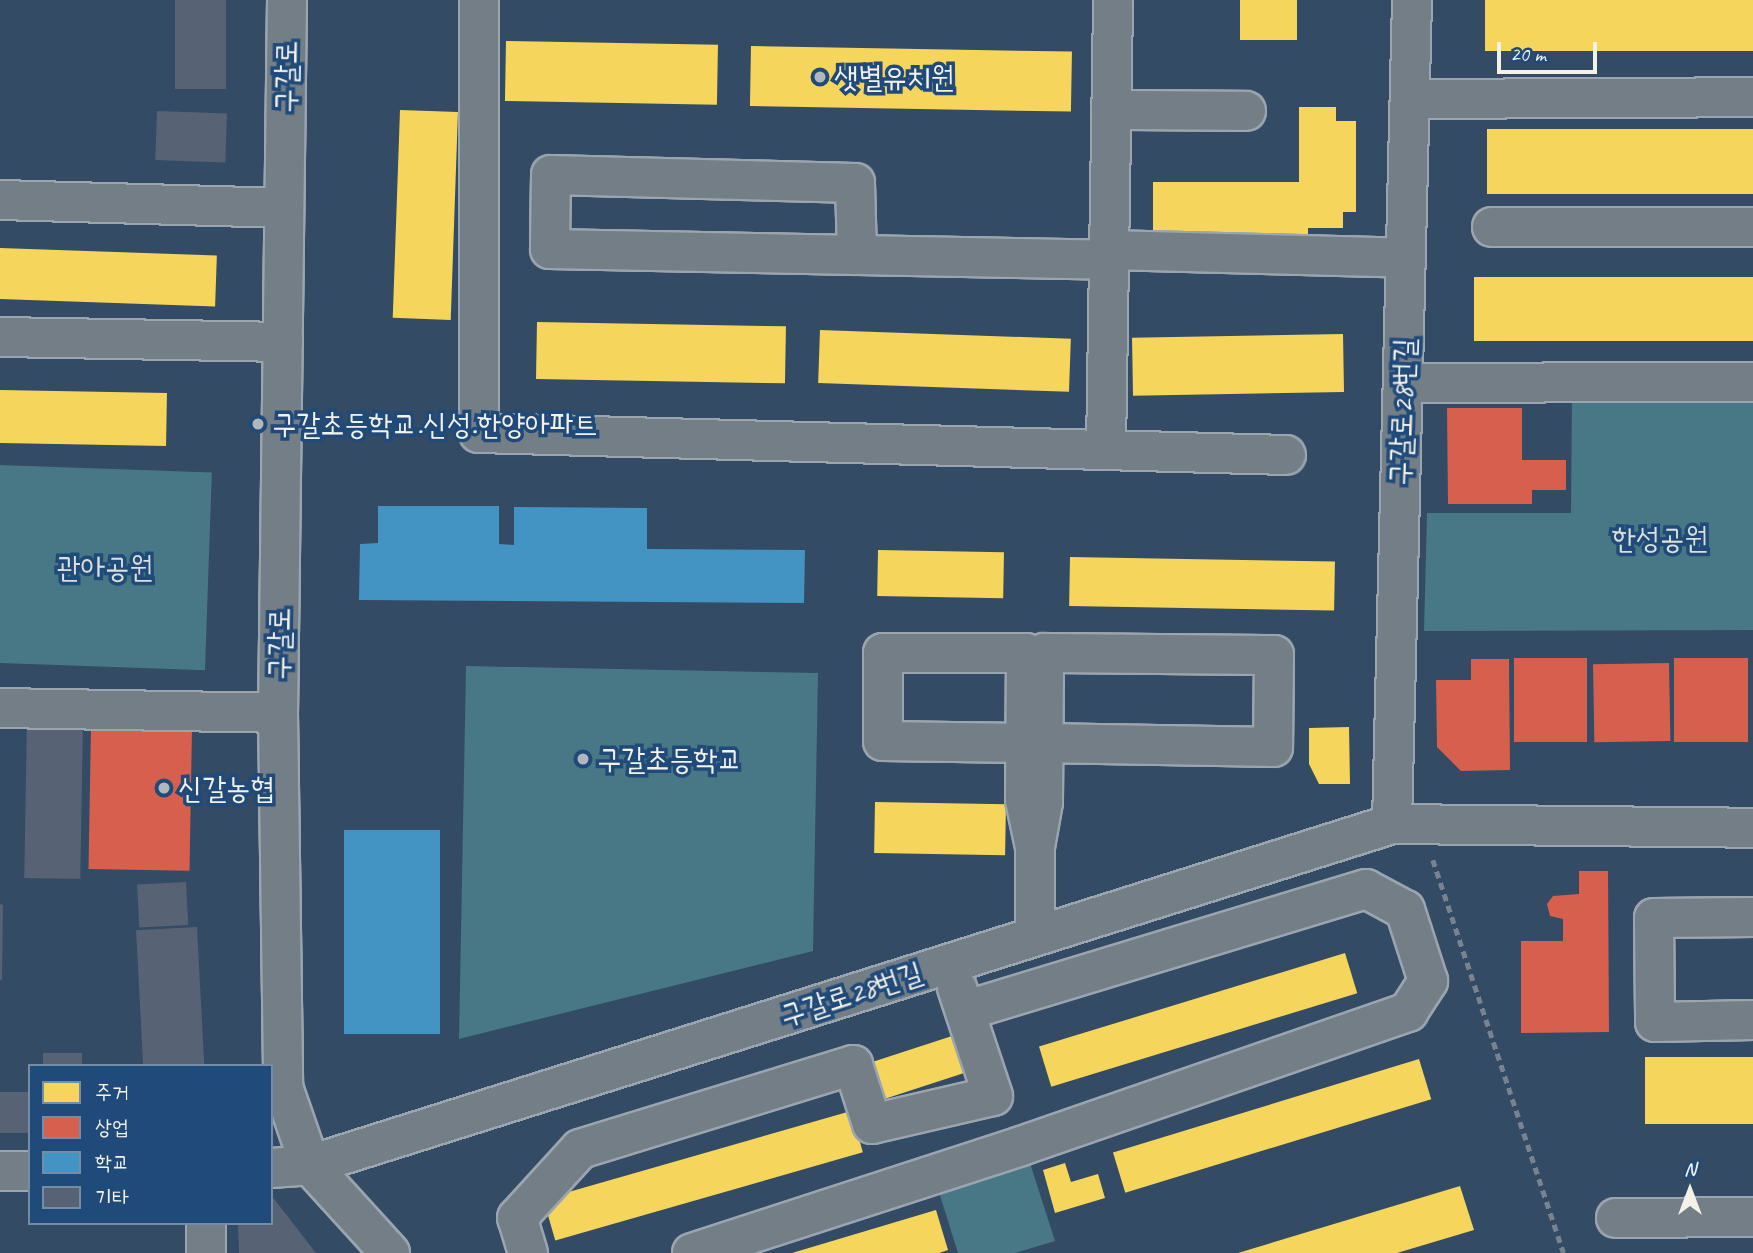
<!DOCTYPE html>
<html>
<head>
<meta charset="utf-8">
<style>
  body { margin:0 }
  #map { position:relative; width:1753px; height:1253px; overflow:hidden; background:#344b65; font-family:Caveat,"Poor Story",sans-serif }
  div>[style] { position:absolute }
  .green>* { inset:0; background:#487785; transform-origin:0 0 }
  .homes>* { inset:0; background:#f6d55c; transform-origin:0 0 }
  .shops>* { inset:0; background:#d6604d; transform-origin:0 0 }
  .schools>* { inset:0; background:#4393c3; transform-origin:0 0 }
  .building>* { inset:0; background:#576374; transform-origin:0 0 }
  .path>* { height:4.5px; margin-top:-2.25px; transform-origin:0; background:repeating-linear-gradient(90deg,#78838f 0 7px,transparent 0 12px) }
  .roads { filter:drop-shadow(2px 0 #9ba5af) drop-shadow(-2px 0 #9ba5af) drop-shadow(0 2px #9ba5af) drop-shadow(0 -2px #9ba5af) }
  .minor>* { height:38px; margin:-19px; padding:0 19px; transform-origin:19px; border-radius:19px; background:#737e87 }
  .dots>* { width:19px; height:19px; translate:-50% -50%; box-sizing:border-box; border:4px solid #1f4a7a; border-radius:50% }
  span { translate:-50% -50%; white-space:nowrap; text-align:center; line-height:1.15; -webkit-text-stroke:7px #1f4a7a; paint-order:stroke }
  .street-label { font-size:30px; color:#f4f1e8 }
  .poi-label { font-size:30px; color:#f4f1e8 }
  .left { translate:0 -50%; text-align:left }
  .park-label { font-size:30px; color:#dbe0da }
  .legend { position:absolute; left:28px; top:1064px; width:245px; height:161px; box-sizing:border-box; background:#1f4a7a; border:2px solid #748da6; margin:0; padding:9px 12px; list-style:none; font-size:21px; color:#f4f1e8 }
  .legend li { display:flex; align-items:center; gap:14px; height:35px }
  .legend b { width:35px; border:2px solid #748da6 }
  .north { position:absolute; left:1655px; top:1155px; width:70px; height:70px; -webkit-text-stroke:5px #1f4a7a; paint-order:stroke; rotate:0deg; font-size:19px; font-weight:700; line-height:28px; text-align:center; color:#f4f1e8 }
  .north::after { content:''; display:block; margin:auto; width:24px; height:32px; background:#f4f1e8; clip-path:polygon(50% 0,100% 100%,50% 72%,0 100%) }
  .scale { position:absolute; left:1497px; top:42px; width:100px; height:32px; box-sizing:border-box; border:4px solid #f4f1e8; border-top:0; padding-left:9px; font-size:21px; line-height:24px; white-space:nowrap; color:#f4f1e8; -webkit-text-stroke:5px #1f4a7a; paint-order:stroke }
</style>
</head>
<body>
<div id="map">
  <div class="green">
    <i style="clip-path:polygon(1753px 390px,1753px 630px,1424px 631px,1427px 513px,1571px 513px,1572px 392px)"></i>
    <i style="left:0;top:465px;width:212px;height:198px;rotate:2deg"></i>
    <i style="clip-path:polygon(466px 666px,818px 673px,813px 951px,459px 1039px)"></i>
    <i style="clip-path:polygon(1029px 1160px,1055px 1241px,1015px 1253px,958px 1253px,938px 1189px)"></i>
  </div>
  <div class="homes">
    <i style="left:1240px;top:0;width:57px;height:40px"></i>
    <i style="left:1485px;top:0;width:268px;height:51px"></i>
    <i style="left:506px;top:41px;width:212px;height:60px;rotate:1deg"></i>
    <i style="left:751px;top:46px;width:321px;height:60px;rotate:1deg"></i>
    <i style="clip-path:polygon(1299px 107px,1336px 107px,1336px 121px,1356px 121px,1356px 212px,1343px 212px,1343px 228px,1308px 228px,1308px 241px,1153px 241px,1153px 182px,1299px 182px)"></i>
    <i style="left:400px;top:110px;width:58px;height:208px;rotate:2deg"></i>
    <i style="left:1753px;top:129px;width:65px;height:266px;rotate:90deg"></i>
    <i style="left:0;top:248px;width:217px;height:51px;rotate:2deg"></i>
    <i style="left:1753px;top:277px;width:64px;height:279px;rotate:90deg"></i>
    <i style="left:537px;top:322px;width:249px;height:57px;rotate:1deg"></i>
    <i style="left:820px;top:330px;width:251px;height:53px;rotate:2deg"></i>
    <i style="left:1343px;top:334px;width:58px;height:211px;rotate:89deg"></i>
    <i style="left:0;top:390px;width:167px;height:53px;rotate:1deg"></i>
    <i style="left:878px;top:550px;width:126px;height:46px;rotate:1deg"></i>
    <i style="left:1070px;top:557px;width:265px;height:49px;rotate:1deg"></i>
    <i style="clip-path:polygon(1349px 727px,1350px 784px,1319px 784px,1309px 764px,1309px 728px)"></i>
    <i style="left:875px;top:802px;width:131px;height:51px;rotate:1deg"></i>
    <i style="left:1345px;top:953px;width:42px;height:320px;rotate:73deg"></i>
    <i style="left:952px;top:1036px;width:39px;height:83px;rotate:72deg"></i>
    <i style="left:1753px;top:1057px;width:67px;height:108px;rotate:90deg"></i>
    <i style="left:1419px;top:1059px;width:42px;height:320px;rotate:73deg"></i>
    <i style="left:851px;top:1111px;width:43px;height:320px;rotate:74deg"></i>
    <i style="clip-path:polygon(1065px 1163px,1071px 1182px,1098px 1174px,1105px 1198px,1055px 1213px,1043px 1170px)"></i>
    <i style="clip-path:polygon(1460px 1186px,1474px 1230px,1397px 1253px,1238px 1253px)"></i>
    <i style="clip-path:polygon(936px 1210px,948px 1250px,939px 1253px,792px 1253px)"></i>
  </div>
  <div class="shops">
    <i style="clip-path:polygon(1447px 408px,1522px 408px,1522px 460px,1566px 460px,1566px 490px,1532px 490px,1532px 504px,1448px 504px)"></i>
    <i style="left:1514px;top:658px;width:73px;height:84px"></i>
    <i style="left:1748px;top:658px;width:84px;height:74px;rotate:90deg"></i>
    <i style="clip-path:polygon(1471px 659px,1509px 659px,1510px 770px,1461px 771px,1437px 747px,1436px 680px,1471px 680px)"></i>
    <i style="left:1669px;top:663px;width:78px;height:76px;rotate:89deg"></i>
    <i style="left:91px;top:727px;width:101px;height:142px;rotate:1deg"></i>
    <i style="clip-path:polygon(1579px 871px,1608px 871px,1609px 1032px,1521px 1033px,1521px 941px,1563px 941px,1563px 919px,1550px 916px,1547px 904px,1553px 896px,1579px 894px)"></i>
  </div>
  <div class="schools">
    <i style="clip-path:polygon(378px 506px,499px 506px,499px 544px,514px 545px,514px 507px,647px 508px,647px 549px,805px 550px,804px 603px,359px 600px,360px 544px,378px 543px)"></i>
    <i style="left:344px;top:830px;width:96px;height:204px"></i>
  </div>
  <div class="building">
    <i style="left:175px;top:0;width:51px;height:89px"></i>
    <i style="left:157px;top:111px;width:70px;height:49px;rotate:2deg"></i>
    <i style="left:27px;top:719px;width:56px;height:159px;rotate:1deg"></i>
    <i style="left:186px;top:882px;width:43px;height:49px;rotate:87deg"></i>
    <i style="clip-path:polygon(0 904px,3px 905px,2px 980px,0 980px)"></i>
    <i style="left:197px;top:927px;width:139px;height:61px;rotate:87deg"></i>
    <i style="left:43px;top:1053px;width:39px;height:13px"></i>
    <i style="left:30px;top:1092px;width:41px;height:30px;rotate:90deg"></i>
    <i style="clip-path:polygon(271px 1195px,316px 1253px,239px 1253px,238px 1223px,271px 1223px)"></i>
  </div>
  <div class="path">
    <i style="left:1433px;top:860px;width:414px;rotate:71.6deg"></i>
  </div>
  <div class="roads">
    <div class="minor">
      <i style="left:287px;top:0;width:713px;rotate:90.72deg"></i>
      <i style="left:278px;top:713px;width:374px;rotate:89.2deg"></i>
      <i style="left:283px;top:1087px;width:83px;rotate:70.9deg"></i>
      <i style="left:310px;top:1165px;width:119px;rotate:47.7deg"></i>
      <i style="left:479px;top:0;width:433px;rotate:90deg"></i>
      <i style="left:479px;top:433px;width:807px;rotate:1.56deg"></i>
      <i style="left:1410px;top:99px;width:343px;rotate:-0.3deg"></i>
      <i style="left:1111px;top:110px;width:135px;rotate:0.4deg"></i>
      <i style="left:0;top:200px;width:284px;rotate:1.6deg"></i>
      <i style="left:1492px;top:227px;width:261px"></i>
      <i style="left:1109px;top:250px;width:297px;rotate:1.5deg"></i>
      <i style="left:857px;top:255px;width:72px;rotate:-91.6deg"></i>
      <i style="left:855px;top:183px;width:304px;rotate:-178.5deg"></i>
      <i style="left:551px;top:175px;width:74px;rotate:90.8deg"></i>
      <i style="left:550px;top:249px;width:307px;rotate:1.1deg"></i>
      <i style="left:857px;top:255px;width:252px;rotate:1.1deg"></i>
      <i style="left:0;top:337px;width:283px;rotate:1deg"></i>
      <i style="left:1403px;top:383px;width:350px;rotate:-0.2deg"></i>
      <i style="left:1106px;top:450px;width:450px;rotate:-89.1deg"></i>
      <i style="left:0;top:708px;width:278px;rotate:1deg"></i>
      <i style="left:1024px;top:743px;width:141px;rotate:-179.2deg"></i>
      <i style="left:883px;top:741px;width:88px;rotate:-90deg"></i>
      <i style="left:883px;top:653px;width:143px"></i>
      <i style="left:1026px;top:653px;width:147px;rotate:90.4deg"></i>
      <i style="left:1025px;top:800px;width:48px;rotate:78deg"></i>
      <i style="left:1035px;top:847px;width:46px;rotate:-79.9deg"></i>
      <i style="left:1043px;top:802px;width:149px;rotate:-89.6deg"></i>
      <i style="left:1044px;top:653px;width:230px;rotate:0.5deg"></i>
      <i style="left:1274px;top:655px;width:92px;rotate:90.6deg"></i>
      <i style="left:1273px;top:747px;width:229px;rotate:-179deg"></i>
      <i style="left:1392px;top:824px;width:824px;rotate:-88.61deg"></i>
      <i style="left:1035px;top:847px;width:89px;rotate:90deg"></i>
      <i style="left:1753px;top:917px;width:99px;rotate:179.4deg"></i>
      <i style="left:1654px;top:918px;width:104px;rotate:89.4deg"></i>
      <i style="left:1655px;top:1022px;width:98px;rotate:-1.2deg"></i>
      <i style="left:271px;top:1168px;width:39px;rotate:-4deg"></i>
      <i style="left:310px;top:1165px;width:1134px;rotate:-17.49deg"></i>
      <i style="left:1392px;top:824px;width:361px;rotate:0.6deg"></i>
      <i style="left:0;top:1171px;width:30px"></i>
      <i style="left:1616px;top:1218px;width:137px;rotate:-0.4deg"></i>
      <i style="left:206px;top:1223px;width:30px;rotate:90deg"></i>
      <i style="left:528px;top:1253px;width:37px;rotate:-107deg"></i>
      <i style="left:517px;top:1218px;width:93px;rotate:-47.6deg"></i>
      <i style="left:580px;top:1149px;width:286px;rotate:-17.1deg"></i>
      <i style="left:853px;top:1065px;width:62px;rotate:72.1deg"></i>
      <i style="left:872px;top:1124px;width:124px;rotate:-13deg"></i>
      <i style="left:993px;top:1096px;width:114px;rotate:-108.4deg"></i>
      <i style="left:692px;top:1253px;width:346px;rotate:-18deg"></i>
      <i style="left:1021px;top:1146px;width:410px;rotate:-19.1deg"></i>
      <i style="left:1408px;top:1012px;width:37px;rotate:-57deg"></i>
      <i style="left:1428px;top:981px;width:75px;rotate:-107.9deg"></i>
      <i style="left:1405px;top:910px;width:44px;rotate:-151.7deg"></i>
      <i style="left:1366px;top:889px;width:419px;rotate:163.1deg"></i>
    </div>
  </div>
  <div class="dots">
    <i style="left:820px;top:77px;background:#b1b7ba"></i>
    <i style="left:258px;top:424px;background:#b1b7ba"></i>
    <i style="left:583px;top:759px;background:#b1b7ba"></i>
    <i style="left:164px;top:788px;background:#b1b7ba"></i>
  </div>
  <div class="street-label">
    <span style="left:286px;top:77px;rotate:-89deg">구갈로</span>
    <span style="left:1402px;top:412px;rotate:-88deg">구갈로28번길</span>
    <span style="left:279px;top:644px;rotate:-89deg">구갈로</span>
    <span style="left:851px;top:994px;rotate:-18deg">구갈로28번길</span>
  </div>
  <div class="poi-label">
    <span class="left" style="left:834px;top:77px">샛별유치원</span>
    <span class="left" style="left:272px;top:424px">구갈초등학교.신성.한양아파트</span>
    <span class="left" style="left:597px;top:759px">구갈초등학교</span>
    <span class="left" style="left:178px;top:788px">신갈농협</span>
  </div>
  <div class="park-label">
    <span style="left:1660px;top:538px">한성공원</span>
    <span style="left:105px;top:567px">관아공원</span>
  </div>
  <ul class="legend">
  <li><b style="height:19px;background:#f6d55c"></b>주거</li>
  <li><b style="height:19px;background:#d6604d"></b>상업</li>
  <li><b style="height:19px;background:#4393c3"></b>학교</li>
  <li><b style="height:19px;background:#576374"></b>기타</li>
  </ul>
  <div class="north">N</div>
  <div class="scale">20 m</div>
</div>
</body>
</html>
